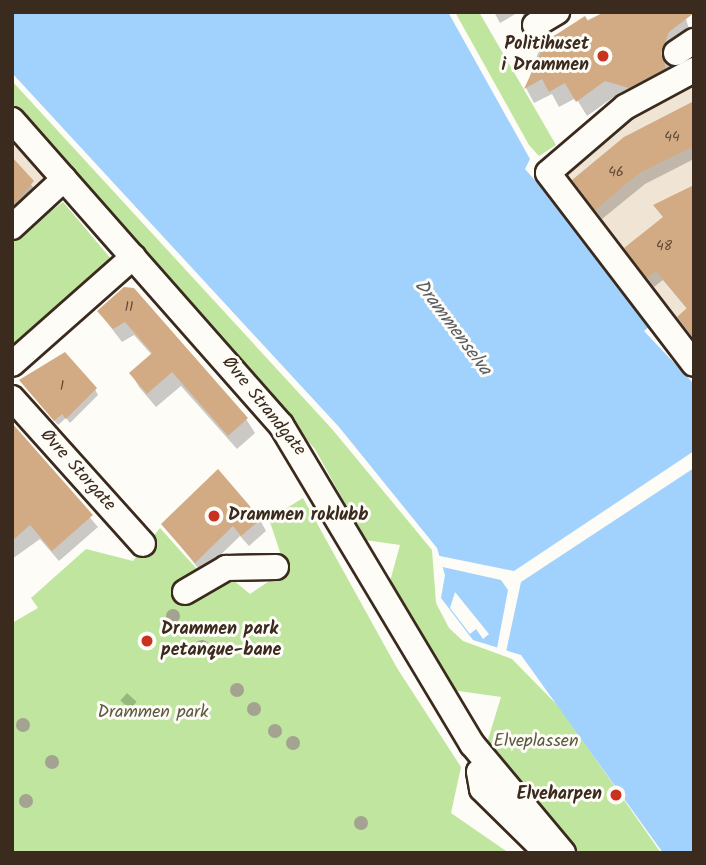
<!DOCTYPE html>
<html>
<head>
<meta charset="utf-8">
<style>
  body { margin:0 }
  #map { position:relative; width:706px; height:865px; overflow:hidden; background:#fdfcf7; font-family:Kalam,sans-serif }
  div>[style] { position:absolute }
  .built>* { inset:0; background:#f0e4d4 }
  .green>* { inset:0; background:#bfe59f }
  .water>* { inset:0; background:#a1d1fd }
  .pier>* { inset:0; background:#fdfcf7 }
  .shadow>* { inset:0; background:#0003; transform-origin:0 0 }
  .building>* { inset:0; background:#d2ab84 }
  .roads { filter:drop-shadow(2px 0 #3b2a1e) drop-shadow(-2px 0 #3b2a1e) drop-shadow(0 2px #3b2a1e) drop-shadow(0 -2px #3b2a1e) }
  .minor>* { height:24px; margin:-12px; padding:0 12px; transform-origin:12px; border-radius:12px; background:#fdfcf7 }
  .trees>* { width:14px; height:14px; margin:-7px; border-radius:50%; background:#a4a291 }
  .dots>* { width:19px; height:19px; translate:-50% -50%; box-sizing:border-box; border:4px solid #fdfcf7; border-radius:50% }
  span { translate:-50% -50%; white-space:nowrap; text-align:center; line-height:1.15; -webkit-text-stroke:6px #fdfcf7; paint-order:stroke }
  .number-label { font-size:14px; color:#614a38 }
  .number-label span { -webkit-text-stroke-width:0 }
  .poi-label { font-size:18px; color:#3b2a1e; font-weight:700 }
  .right { translate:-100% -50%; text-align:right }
  .left { translate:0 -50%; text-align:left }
  .street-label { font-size:18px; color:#3b2a1e }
  .park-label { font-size:18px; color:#5c593e }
  .water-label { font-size:19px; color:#5a5c61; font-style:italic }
  .frame { position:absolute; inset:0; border:14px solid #3b2a1e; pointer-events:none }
</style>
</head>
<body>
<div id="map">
  <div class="built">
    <i style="clip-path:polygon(694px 70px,694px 360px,548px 173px)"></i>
    <i style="clip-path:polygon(12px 120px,64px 179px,12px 227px)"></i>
  </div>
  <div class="green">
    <i style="clip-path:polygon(455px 12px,479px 12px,556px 145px,539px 156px,529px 145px)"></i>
    <i style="clip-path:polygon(12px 81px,332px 429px,432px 550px,436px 603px,449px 628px,463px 641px,512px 659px,560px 708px,661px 853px,579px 853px,527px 792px,487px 743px,501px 697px,452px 690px,389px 585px,400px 545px,365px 540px,315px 449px,12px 109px)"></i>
    <i style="clip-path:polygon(63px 202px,112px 260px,12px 352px,12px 240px)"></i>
    <i style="clip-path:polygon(303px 498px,397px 668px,461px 767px,451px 813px,509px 853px,12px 853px,12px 623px,38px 608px,31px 598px,86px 549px,133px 561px,160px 528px,212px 586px,227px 575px,250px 594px,286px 570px,269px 519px)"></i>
  </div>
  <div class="water">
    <i style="clip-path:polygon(12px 12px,448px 12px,530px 159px,525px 169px,657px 320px,644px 331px,694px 384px,694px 853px,663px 853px,521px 655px,473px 640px,441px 598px,445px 575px,437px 548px,339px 427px,12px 73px)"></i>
  </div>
  <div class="pier">
    <i style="clip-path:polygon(694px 451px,694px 468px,521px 582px,506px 652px,497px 648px,508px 590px,501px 580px,438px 566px,435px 555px,514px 571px)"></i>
    <i style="clip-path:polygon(455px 592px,489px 634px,483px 639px,476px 629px,470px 634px,450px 608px)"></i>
  </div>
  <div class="shadow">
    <i style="clip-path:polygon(494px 12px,519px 12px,500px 23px)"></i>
    <i style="clip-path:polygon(521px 12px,572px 12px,533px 32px)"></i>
    <i style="clip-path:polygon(605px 12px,684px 12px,691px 36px,670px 64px,675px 81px,639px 103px,615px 96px,587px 116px,576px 98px,559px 107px,552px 94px,534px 103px,526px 88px,538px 53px,553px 36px)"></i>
    <i style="clip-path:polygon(694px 103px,694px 159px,645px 184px,602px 219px,580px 190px)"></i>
    <i style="clip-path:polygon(12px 160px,40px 196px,12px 226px)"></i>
    <i style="clip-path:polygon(694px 187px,694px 339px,679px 317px,688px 310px,663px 280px,654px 287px,633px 259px,664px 218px,656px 206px)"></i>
    <i style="clip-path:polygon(125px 289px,246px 419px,255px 433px,237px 449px,181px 386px,156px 407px,139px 387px,131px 373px,152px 355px,134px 335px,122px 342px,99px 312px)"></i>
    <i style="clip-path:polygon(21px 381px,95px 389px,98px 395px,70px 423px,66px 418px,58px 425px)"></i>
    <i style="clip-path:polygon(12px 426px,98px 527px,59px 561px,40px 539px,12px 559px)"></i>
    <i style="clip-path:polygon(260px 520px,266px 531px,249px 546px,240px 536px,202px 573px,163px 524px)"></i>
    <i style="left:127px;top:693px;width:13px;height:10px;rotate:42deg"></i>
  </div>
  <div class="building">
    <i style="clip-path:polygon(604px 12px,694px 13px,669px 32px,661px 53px,666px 68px,629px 88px,605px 81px,576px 102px,565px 83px,549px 92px,542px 79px,524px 89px,546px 41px,585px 16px,588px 21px)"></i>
    <i style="clip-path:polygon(694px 101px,694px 146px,639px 173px,595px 210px,572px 180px,624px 137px)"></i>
    <i style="clip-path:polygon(12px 157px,34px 181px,12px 207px)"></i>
    <i style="clip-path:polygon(694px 185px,694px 339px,677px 317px,687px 308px,656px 271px,647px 278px,624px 248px,663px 217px,653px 205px)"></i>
    <i style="clip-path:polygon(124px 287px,134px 288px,248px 418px,228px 436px,172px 372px,147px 394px,129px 373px,152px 353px,125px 322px,113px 329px,97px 311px)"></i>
    <i style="clip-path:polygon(65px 352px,97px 388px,66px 419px,62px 414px,54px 421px,19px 380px)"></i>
    <i style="clip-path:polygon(12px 423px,93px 515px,52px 551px,30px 525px,12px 541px)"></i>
    <i style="clip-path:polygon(218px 469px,261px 519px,241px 536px,233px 526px,195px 563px,161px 524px)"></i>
  </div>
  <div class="roads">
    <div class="minor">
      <i style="left:535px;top:25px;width:26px;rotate:-31deg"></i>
      <i style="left:676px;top:53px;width:22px;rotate:-34deg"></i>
      <i style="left:694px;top:70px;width:78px;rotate:151.8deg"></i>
      <i style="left:625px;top:107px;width:101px;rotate:139.4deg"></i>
      <i style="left:548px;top:173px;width:240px;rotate:52.6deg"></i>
      <i style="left:12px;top:120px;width:407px;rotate:48.6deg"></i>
      <i style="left:281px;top:425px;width:372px;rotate:59.1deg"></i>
      <i style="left:472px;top:744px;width:142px;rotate:50.1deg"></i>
      <i style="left:12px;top:227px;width:71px;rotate:-42.7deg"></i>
      <i style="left:12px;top:364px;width:162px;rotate:-41.5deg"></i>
      <i style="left:12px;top:398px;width:196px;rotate:48.1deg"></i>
      <i style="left:185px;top:592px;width:48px;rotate:-30.3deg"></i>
      <i style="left:226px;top:568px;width:50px;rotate:-1.1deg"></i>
      <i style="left:488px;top:765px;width:11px;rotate:142deg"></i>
      <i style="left:479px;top:772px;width:17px;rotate:80deg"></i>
      <i style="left:482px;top:789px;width:78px;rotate:44.5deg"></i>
    </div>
  </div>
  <div class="trees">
    <i style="left:173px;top:616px"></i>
    <i style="left:202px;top:647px"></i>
    <i style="left:237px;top:690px"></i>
    <i style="left:254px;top:709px"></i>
    <i style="left:23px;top:725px"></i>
    <i style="left:275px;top:731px"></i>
    <i style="left:293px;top:743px"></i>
    <i style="left:52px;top:762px"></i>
    <i style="left:26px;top:801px"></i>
    <i style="left:361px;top:823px"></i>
  </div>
  <div class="dots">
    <i style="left:603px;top:56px;background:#c8321e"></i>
    <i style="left:214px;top:516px;background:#c8321e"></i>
    <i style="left:147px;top:641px;background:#c8321e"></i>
    <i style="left:616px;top:795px;background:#c8321e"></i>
  </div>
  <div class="number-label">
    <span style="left:672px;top:137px">44</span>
    <span style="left:616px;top:172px">46</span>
    <span style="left:664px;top:246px">48</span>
    <span style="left:129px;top:307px">11</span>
    <span style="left:62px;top:386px">1</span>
  </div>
  <div class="poi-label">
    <span class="right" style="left:589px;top:56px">Politihuset<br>i Drammen</span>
    <span class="left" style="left:228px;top:516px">Drammen roklubb</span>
    <span class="left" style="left:161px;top:641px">Drammen park<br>petanque-bane</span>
    <span class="right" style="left:602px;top:795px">Elveharpen</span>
  </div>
  <div class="street-label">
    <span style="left:263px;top:407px;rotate:51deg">Øvre Strandgate</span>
    <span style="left:77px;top:471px;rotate:48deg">Øvre Storgate</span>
  </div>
  <div class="park-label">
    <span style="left:153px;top:713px">Drammen park</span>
    <span style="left:536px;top:742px">Elveplassen</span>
  </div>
  <div class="water-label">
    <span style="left:452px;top:328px;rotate:53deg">Drammenselva</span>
  </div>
  <div class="frame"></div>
</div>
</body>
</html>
